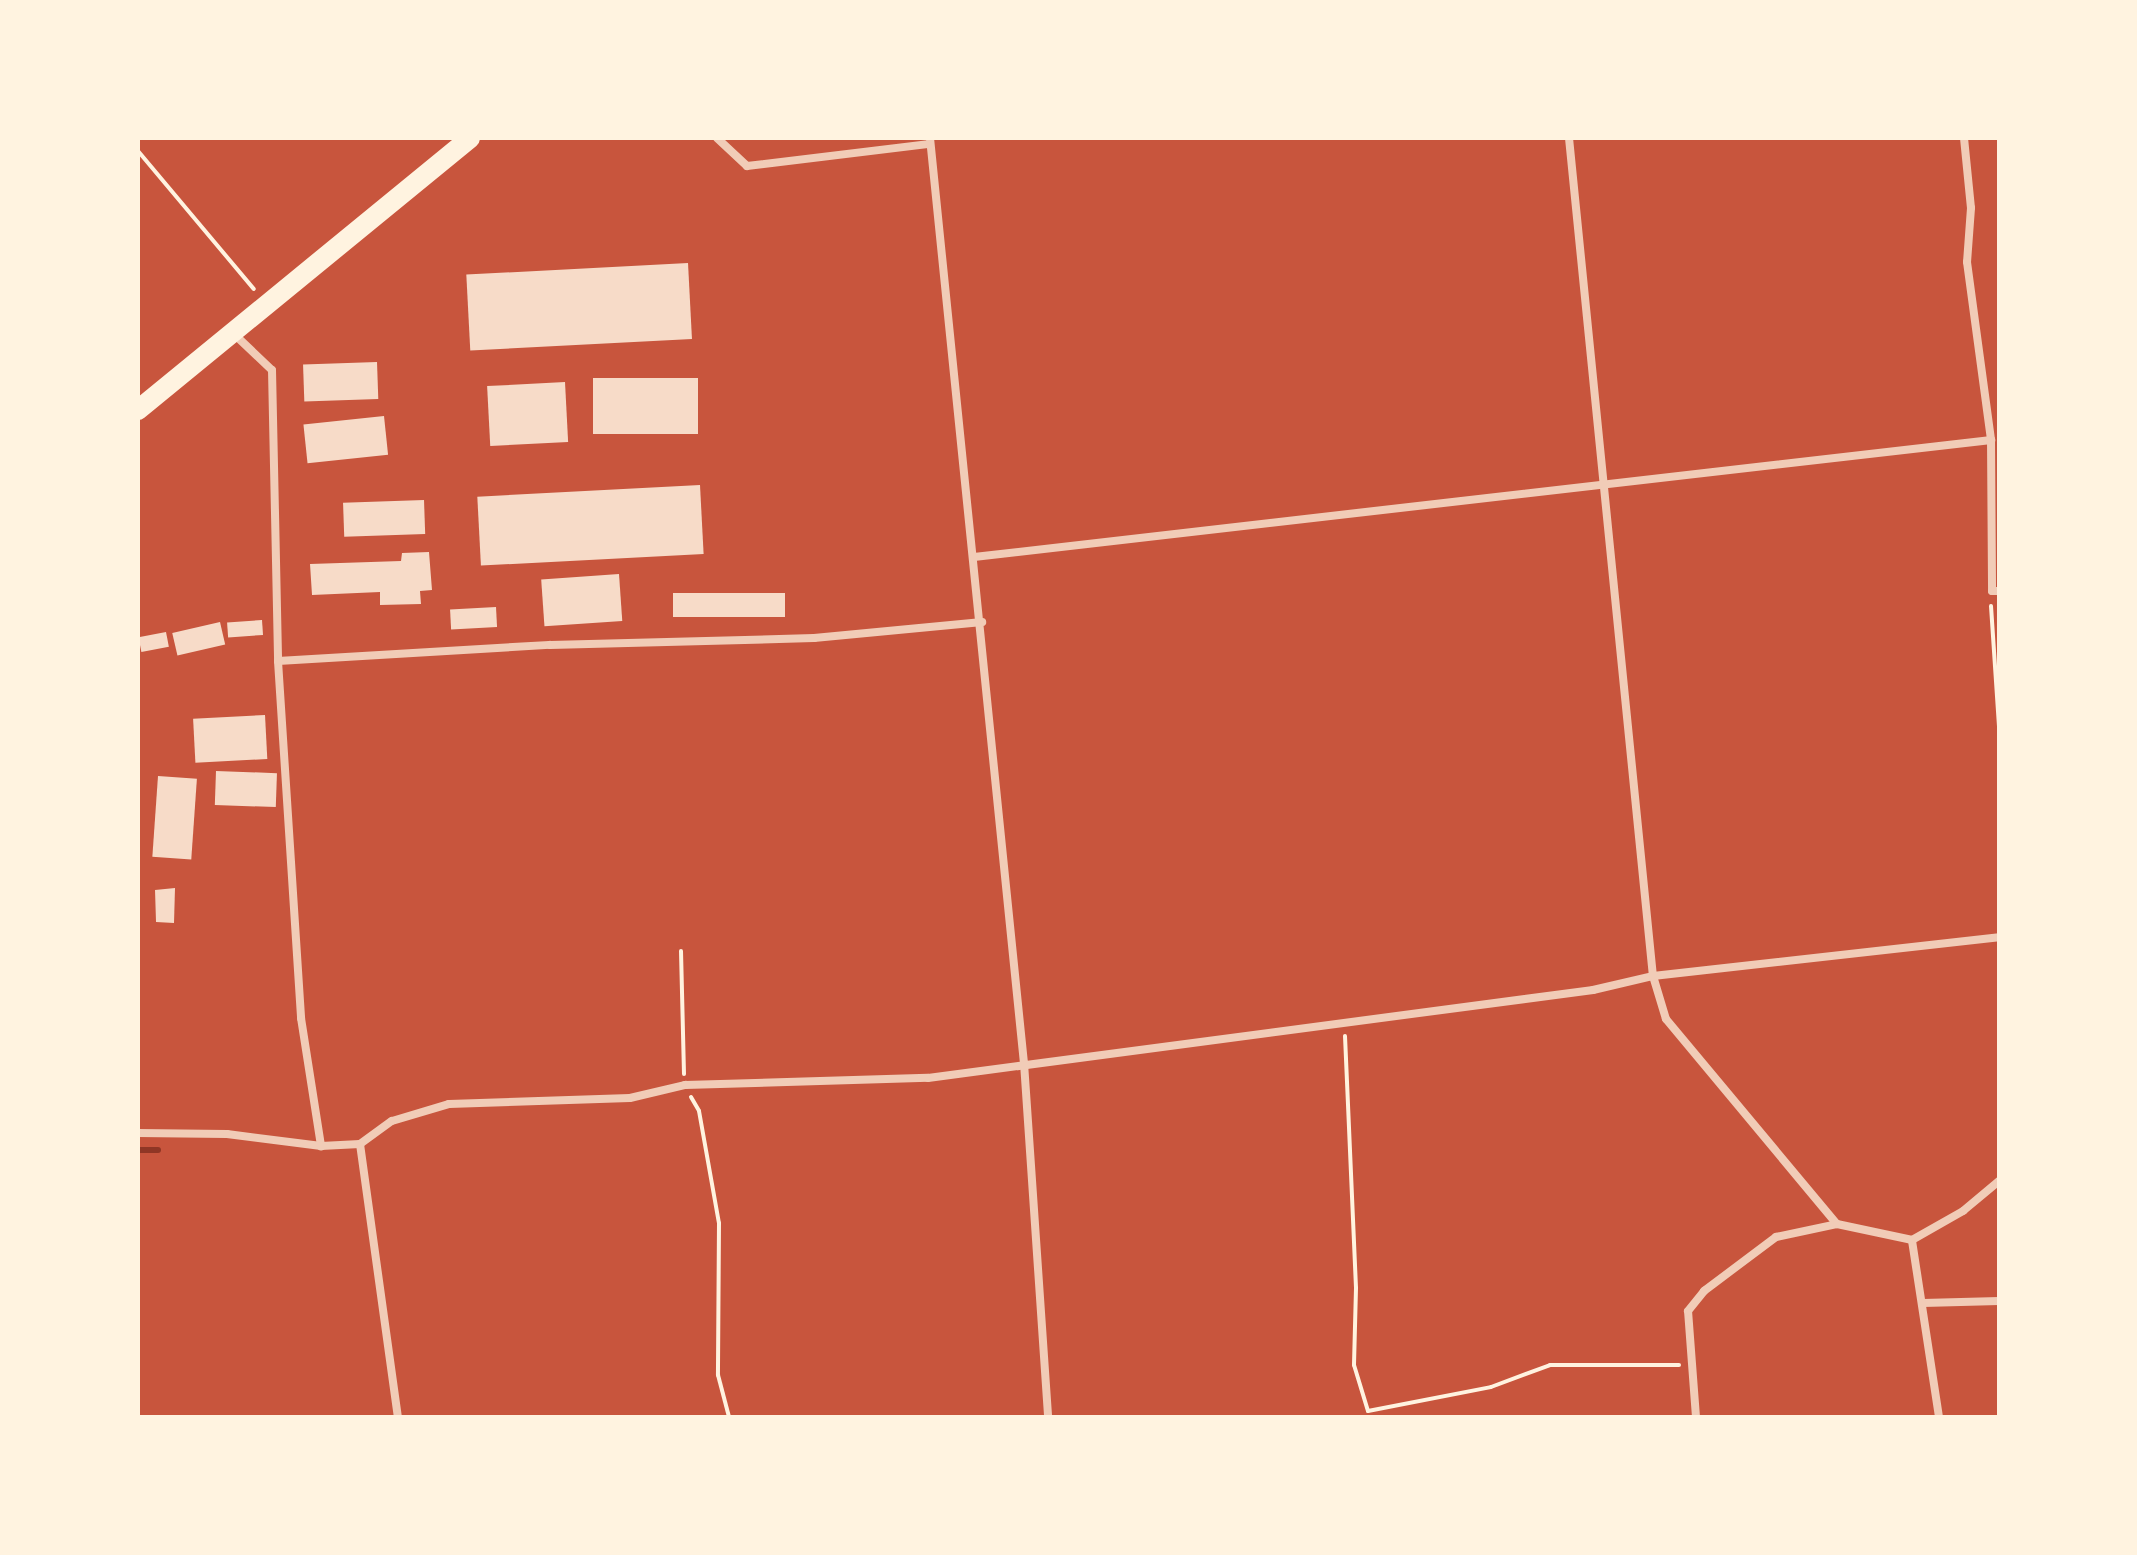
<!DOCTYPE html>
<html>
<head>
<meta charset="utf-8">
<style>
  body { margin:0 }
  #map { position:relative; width:2137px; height:1555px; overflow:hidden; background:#c8553d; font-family:"PT Sans",sans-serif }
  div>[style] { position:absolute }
  .stream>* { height:6px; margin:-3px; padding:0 3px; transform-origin:3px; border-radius:3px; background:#8f3625 }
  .building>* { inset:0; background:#f7dbc8; transform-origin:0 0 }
  .path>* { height:4px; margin:-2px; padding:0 2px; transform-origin:2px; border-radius:2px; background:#fff3e0 }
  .minor>* { height:8px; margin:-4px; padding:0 4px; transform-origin:4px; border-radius:4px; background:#f1ccb7 }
  .primary>* { height:20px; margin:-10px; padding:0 10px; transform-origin:10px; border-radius:10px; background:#fff3e0 }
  span { translate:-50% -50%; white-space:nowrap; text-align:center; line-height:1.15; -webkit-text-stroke:6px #fff3e0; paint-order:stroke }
  .frame { position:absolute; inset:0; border:140px solid #fff3e0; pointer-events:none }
</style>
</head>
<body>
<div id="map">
  <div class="stream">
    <i style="left:138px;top:1150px;width:20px"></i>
  </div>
  <div class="building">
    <i style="left:688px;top:263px;width:76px;height:222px;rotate:87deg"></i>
    <i style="left:377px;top:362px;width:37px;height:74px;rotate:88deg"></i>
    <i style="left:698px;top:378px;width:56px;height:105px;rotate:90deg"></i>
    <i style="left:565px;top:382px;width:60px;height:78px;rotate:87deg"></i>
    <i style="left:384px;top:416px;width:39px;height:81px;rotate:84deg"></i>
    <i style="left:700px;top:485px;width:69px;height:223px;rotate:87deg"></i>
    <i style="left:424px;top:500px;width:34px;height:81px;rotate:88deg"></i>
    <i style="clip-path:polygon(429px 552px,432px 590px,420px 591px,421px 604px,380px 605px,380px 592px,312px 595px,310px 564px,401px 561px,402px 553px)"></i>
    <i style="left:619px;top:574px;width:47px;height:78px;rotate:86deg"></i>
    <i style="left:785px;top:593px;width:24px;height:112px;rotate:90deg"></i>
    <i style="left:496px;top:607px;width:20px;height:46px;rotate:87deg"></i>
    <i style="left:262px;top:620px;width:15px;height:35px;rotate:86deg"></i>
    <i style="left:220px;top:622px;width:23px;height:49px;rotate:77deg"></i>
    <i style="left:166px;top:632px;width:15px;height:28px;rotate:79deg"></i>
    <i style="left:265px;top:715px;width:44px;height:72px;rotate:87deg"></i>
    <i style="left:216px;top:771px;width:61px;height:34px;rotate:2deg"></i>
    <i style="left:158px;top:776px;width:39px;height:81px;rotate:4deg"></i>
    <i style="clip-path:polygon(175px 888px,174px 923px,156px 922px,155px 890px)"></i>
  </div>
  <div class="path">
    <i style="left:138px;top:151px;width:180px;rotate:50deg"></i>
    <i style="left:1991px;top:606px;width:121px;rotate:86.2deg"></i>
    <i style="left:681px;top:951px;width:123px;rotate:88.6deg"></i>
    <i style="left:1345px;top:1036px;width:252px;rotate:87.5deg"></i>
    <i style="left:1356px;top:1288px;width:77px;rotate:91.5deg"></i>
    <i style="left:1354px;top:1365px;width:48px;rotate:73.1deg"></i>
    <i style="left:1368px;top:1411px;width:125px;rotate:-11deg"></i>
    <i style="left:1491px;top:1387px;width:63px;rotate:-20.4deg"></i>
    <i style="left:1550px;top:1365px;width:129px"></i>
    <i style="left:691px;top:1097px;width:16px;rotate:60deg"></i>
    <i style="left:699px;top:1111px;width:114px;rotate:79.9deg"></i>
    <i style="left:719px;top:1223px;width:152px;rotate:90.4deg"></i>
    <i style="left:718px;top:1375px;width:43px;rotate:75.3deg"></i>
  </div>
  <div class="minor">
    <i style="left:717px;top:138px;width:41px;rotate:43deg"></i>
    <i style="left:747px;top:166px;width:184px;rotate:-6.9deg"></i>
    <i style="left:930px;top:138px;width:930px;rotate:84.2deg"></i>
    <i style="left:1024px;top:1063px;width:355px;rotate:86.1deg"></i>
    <i style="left:1569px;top:138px;width:842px;rotate:84.28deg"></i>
    <i style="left:1653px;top:976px;width:45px;rotate:73.2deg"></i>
    <i style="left:1666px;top:1019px;width:267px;rotate:50.2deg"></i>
    <i style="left:1964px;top:138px;width:70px;rotate:84.3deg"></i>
    <i style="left:1971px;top:208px;width:54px;rotate:94.2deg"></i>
    <i style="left:1967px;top:262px;width:180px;rotate:82.3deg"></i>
    <i style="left:234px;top:334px;width:52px;rotate:43.5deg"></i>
    <i style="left:272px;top:370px;width:291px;rotate:88.8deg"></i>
    <i style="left:278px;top:661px;width:358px;rotate:86.3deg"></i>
    <i style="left:301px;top:1018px;width:130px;rotate:81.1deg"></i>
    <i style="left:974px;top:557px;width:1024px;rotate:-6.56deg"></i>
    <i style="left:1991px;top:440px;width:151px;rotate:89.6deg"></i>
    <i style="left:1992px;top:591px;width:7px"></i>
    <i style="left:278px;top:661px;width:272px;rotate:-3.4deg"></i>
    <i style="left:550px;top:645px;width:264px;rotate:-1.5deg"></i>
    <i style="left:814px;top:638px;width:169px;rotate:-5.4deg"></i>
    <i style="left:138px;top:1133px;width:89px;rotate:0.6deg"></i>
    <i style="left:227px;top:1134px;width:95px;rotate:7.3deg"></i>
    <i style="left:321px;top:1146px;width:39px;rotate:-3deg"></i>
    <i style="left:360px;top:1144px;width:39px;rotate:-36deg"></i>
    <i style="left:392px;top:1121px;width:59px;rotate:-16.6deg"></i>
    <i style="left:449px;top:1104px;width:181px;rotate:-1.9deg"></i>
    <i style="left:630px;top:1098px;width:57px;rotate:-13.3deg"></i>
    <i style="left:685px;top:1085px;width:243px;rotate:-1.7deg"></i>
    <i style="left:928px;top:1078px;width:671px;rotate:-7.54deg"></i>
    <i style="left:1593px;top:990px;width:62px;rotate:-13.1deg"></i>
    <i style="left:1653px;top:976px;width:348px;rotate:-6.4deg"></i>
    <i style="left:360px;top:1144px;width:276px;rotate:82.1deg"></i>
    <i style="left:1923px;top:1303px;width:76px;rotate:-1.5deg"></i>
    <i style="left:1696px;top:1417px;width:106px;rotate:-94.3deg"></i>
    <i style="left:1688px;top:1311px;width:26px;rotate:-51deg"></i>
    <i style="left:1704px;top:1291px;width:90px;rotate:-36.9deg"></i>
    <i style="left:1776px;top:1237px;width:62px;rotate:-12deg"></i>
    <i style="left:1837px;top:1224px;width:77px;rotate:12deg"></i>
    <i style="left:1939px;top:1417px;width:179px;rotate:-98.7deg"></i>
    <i style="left:1912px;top:1240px;width:59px;rotate:-29.6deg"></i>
    <i style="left:1963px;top:1211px;width:47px;rotate:-39.8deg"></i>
  </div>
  <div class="primary">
    <i style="left:138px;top:410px;width:429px;rotate:-39.3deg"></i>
  </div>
  <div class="frame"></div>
</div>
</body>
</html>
